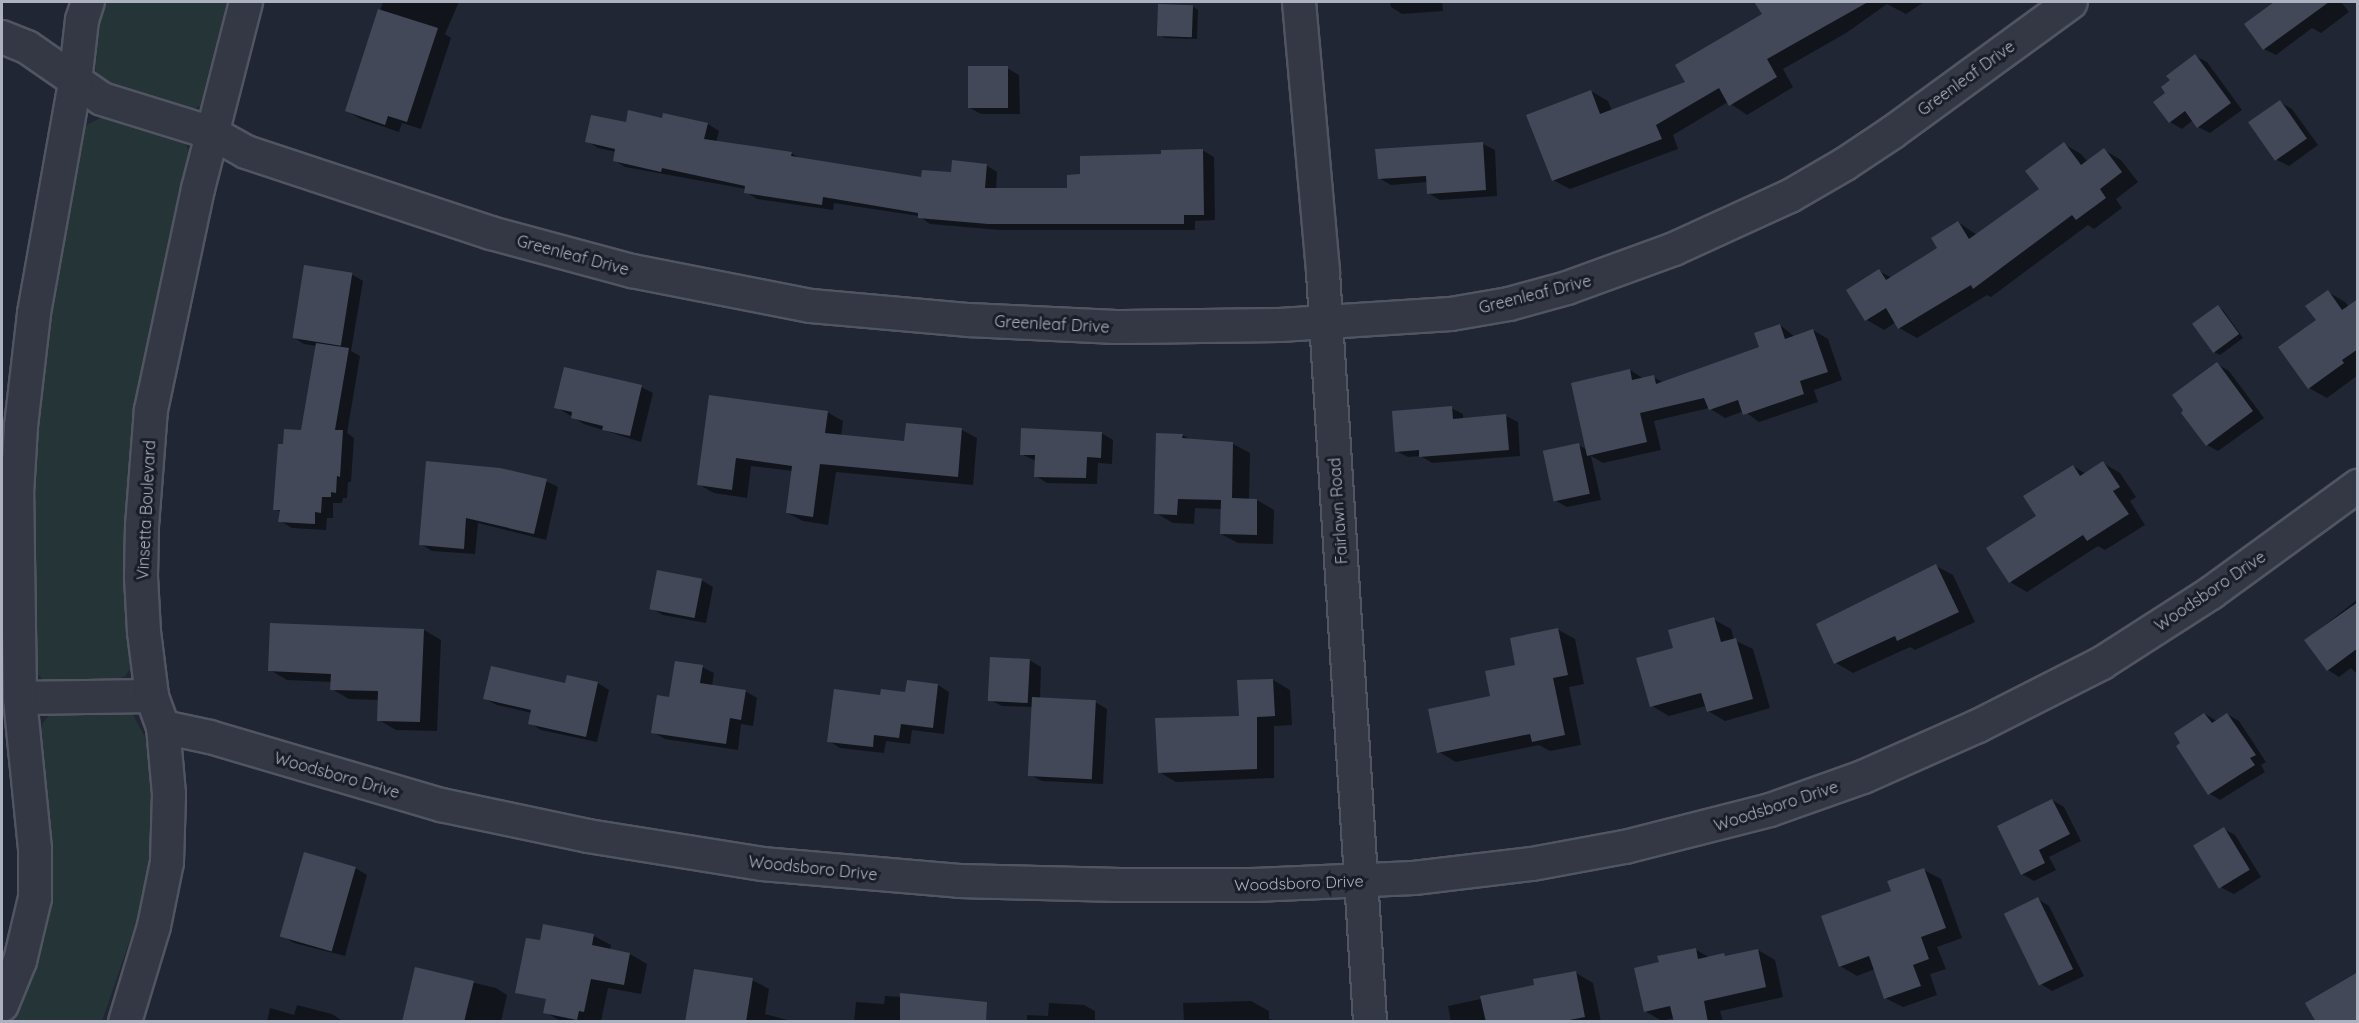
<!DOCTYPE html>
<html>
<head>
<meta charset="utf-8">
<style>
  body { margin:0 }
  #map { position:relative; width:2359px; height:1023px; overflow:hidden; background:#202633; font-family:Quicksand,sans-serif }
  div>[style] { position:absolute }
  .green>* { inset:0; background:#253437 }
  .shadow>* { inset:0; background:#0007 }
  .building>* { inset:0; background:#424858; transform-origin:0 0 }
  .roads { filter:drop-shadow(2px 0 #515562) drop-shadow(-2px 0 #515562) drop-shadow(0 2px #515562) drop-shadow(0 -2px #515562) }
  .minor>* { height:32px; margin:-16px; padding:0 16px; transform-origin:16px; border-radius:16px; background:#333844 }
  span { translate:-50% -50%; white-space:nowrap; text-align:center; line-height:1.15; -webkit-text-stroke:6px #191d28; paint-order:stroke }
  .street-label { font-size:16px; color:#adb2c1 }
  .frame { position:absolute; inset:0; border:3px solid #adb2c1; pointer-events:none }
</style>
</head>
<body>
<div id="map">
  <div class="green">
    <i style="clip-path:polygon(104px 2px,227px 2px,200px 106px,192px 110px,107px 85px,97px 74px,93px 62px,92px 42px)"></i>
    <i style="clip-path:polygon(103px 117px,129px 121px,183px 140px,190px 152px,140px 380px,126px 538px,134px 664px,125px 676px,107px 683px,58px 684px,43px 680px,29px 664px,28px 583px,38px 396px,72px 141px,84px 126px)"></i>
    <i style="clip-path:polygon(118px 708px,133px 715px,145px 737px,154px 790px,152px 840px,140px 911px,102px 1021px,8px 1022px,45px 937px,49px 886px,40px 727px,52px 711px)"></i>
  </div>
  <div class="shadow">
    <i style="clip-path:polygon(383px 2px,459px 2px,445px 34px,451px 38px,421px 129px,402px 123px,399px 132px,361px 119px,347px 111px)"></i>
    <i style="clip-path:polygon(1390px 2px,1442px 2px,1443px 11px,1402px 14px,1391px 7px)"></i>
    <i style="clip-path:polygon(1756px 2px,1924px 2px,1906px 14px,1887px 4px,1846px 33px,1783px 69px,1793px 87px,1747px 115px,1728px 102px,1673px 135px,1678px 149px,1570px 189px,1553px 180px,1591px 91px,1608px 101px,1612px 111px,1687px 82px,1764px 15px)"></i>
    <i style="clip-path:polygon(2277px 2px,2341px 2px,2349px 12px,2321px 33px,2312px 28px,2276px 55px,2264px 49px,2246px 24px)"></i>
    <i style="clip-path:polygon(1192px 6px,1198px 10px,1197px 39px,1165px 38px,1159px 35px)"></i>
    <i style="clip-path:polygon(2195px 56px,2207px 62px,2242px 110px,2210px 133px,2198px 127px,2193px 120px,2182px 129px,2170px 122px,2167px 93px)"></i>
    <i style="clip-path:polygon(1007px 68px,1019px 75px,1020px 114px,981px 114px,970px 108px)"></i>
    <i style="clip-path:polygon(2280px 102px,2292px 109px,2318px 145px,2289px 166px,2277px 160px)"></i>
    <i style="clip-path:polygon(664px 119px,708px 124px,719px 131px,716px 143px,791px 153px,801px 159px,922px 179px,986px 165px,997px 172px,996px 190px,1069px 190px,1082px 176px,1162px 156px,1202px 150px,1214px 157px,1215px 220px,1195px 221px,1195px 230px,1000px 230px,930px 224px,919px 216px,834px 203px,833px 210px,757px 199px,746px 192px,746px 189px,625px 167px,614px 160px,616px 152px,598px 148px,587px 141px,627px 124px)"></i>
    <i style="clip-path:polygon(1483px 144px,1495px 150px,1497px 196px,1440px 200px,1428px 193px,1427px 182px,1391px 185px,1379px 178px)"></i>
    <i style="clip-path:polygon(2064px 144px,2081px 154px,2088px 162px,2104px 150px,2121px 160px,2138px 182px,2116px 199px,2122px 208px,2094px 229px,2088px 225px,1991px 297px,1987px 295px,1917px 338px,1899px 328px,1896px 322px,1884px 330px,1867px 320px,1879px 271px,1892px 278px,1939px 249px,1958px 222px,1977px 235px,2041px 189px)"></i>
    <i style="clip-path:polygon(351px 274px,363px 281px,351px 351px,360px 356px,347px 433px,354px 438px,351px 482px,348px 482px,347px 498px,343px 498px,342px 503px,333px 503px,333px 518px,327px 518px,326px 530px,292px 528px,280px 521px,281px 512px,275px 509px,285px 445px,302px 432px,317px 346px,304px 344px,293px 337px)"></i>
    <i style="clip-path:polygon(2328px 292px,2345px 302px,2349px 307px,2358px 301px,2358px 375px,2327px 398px,2309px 388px)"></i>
    <i style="clip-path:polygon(2218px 307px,2223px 310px,2243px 338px,2220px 355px,2214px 352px)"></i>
    <i style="clip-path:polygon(1780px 325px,1795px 337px,1813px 330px,1828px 339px,1842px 380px,1814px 390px,1818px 402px,1759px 422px,1744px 411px,1725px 418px,1709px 408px,1654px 421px,1661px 450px,1603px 463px,1591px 456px,1601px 500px,1567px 507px,1556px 501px,1578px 445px,1588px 450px,1630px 370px,1644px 379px,1653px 377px,1664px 383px,1761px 348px)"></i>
    <i style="clip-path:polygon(2217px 364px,2229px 371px,2264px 418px,2218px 451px,2207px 445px,2185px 411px)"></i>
    <i style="clip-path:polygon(641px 387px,653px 393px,641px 442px,584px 424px,556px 407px)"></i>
    <i style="clip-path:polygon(710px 396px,827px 412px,843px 421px,841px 436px,906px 442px,962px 430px,977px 438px,973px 485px,836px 472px,828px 525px,803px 521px,787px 513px,793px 471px,751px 466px,747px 498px,714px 493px,698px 484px)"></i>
    <i style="clip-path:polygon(1451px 408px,1463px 414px,1463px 419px,1506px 416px,1518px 422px,1520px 456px,1432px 463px,1421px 456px,1408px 457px,1396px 451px)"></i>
    <i style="clip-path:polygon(1101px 433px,1113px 440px,1112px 464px,1098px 463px,1097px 484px,1047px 483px,1036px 476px,1036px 461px,1021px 454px)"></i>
    <i style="clip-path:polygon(1182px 435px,1192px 440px,1233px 444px,1250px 453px,1249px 500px,1257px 500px,1274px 510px,1273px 544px,1238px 543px,1221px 534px,1222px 509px,1195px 508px,1194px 524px,1173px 523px,1156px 513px)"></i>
    <i style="clip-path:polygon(427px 463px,546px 481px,558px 487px,546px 540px,478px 523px,475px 554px,432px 551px,421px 544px)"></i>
    <i style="clip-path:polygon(2103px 463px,2120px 473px,2136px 497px,2130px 501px,2145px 525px,2105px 550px,2098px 546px,2027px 592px,2010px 582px,2073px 466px,2086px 474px)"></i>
    <i style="clip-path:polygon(1936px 566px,1953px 575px,1975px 622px,1915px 650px,1910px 647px,1853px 673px,1836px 663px)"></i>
    <i style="clip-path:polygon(701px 580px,713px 587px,706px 623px,663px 615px,651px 608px)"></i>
    <i style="clip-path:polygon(2358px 599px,2358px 675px,2351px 668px,2339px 677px,2328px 670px,2306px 640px)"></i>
    <i style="clip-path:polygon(1713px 619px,1731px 629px,1734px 640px,1753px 649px,1770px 708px,1725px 721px,1708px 711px,1706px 706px,1669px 716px,1652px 706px)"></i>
    <i style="clip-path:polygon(1557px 629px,1575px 639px,1584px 684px,1569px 687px,1581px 745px,1550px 751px,1539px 745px,1456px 762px,1439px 752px,1492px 698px,1517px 666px)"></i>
    <i style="clip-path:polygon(424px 630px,441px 640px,437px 731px,396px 730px,379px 720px,379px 700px,349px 699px,332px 689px,332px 682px,287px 680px,270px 670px)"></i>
    <i style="clip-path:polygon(1029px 660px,1041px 667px,1040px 699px,1095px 702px,1107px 709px,1103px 784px,1042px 781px,1030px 775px,1033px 707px,1002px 706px,990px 700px)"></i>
    <i style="clip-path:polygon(702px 667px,714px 673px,712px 686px,745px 691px,757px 698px,753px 726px,741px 724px,738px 750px,665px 739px,653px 732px,671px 698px)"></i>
    <i style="clip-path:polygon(1273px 680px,1290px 690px,1292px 725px,1274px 726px,1274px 778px,1176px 782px,1159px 772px,1241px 717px)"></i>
    <i style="clip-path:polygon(598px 683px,609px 690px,597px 742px,541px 730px,530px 723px,532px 713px,497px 705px,485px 699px,566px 685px)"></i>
    <i style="clip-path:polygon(938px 685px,949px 692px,944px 734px,912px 730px,910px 744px,886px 741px,884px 753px,840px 748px,829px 741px,881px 697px)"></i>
    <i style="clip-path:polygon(2205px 714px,2217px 721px,2227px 714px,2239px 721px,2266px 762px,2261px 765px,2265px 772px,2220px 800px,2209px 793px)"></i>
    <i style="clip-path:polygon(2052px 800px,2064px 807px,2081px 841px,2049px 857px,2056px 870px,2034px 881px,2022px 874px)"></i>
    <i style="clip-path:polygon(2224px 829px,2235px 835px,2261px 877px,2234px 894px,2222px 888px)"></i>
    <i style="clip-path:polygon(355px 868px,367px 875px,345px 956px,294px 943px,283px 936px)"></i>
    <i style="clip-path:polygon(1924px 870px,1941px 879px,1962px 938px,1937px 947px,1946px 969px,1930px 974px,1937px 995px,1903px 1007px,1885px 998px,1875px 969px,1857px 976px,1840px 966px,1893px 891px)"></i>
    <i style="clip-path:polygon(2038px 899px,2049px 906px,2084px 976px,2052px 991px,2041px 984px)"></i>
    <i style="clip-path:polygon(594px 936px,611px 945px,610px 950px,630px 954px,647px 964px,641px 994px,608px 988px,601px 1021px,562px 1022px,545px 1012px)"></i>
    <i style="clip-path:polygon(1695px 949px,1710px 958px,1724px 955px,1728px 957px,1758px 950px,1775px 960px,1783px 997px,1720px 1011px,1723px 1022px,1675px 1022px,1674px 1018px,1662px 1021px,1645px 1011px,1661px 963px)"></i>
    <i style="clip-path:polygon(416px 969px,496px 988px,507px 995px,501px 1022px,453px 1022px)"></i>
    <i style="clip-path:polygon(1576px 973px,1593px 983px,1601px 1022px,1451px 1022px,1448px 1006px,1536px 987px)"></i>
    <i style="clip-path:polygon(752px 980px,769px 989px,765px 1014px,795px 1022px,687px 1022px)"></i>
    <i style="clip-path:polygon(885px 996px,901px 997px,979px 1022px,854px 1022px,856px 1002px,884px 1004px)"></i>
    <i style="clip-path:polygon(1251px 1001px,1269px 1011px,1269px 1019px,1282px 1022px,1184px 1022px,1183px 1003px)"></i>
    <i style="clip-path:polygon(1049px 1003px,1084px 1005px,1095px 1011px,1095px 1022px,1027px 1022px,1027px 1015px,1048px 1016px)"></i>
    <i style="clip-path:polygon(297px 1005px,332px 1014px,344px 1022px,267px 1022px,270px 1008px,294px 1015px)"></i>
  </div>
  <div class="building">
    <i style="clip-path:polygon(1754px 2px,1868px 2px,1767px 59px,1777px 77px,1729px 106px,1719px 88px,1656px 125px,1662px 139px,1552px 181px,1526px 115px,1591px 90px,1600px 114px,1685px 82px,1675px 65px,1762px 14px)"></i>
    <i style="clip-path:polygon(2274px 2px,2329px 2px,2263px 50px,2244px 24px)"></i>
    <i style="left:1158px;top:4px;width:35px;height:32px;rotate:2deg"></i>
    <i style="clip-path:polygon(378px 9px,438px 28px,407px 122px,388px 116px,385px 125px,345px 111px)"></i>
    <i style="clip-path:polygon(2195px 54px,2231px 103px,2197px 128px,2185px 111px,2169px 123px,2153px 102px,2165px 93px,2161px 87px,2170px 80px,2166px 76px)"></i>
    <i style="left:1008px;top:66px;width:42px;height:40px;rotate:90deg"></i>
    <i style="left:2280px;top:100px;width:47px;height:39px;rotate:55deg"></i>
    <i style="clip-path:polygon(628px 110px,662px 118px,663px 113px,708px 123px,704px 139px,792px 152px,791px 156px,921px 177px,922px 170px,951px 172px,952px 160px,987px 164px,985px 188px,1067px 188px,1067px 175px,1080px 174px,1080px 156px,1161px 154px,1161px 150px,1203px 149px,1204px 215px,1184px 215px,1184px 224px,988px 224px,918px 218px,918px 213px,823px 197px,822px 205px,744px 193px,745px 186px,662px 168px,661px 172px,613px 161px,615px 149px,585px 142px,591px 115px,626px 122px)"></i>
    <i style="clip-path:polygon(1483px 142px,1486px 190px,1427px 194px,1426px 176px,1378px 179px,1375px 149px)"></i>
    <i style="clip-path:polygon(2064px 142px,2081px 165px,2104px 148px,2122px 172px,2100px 189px,2106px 198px,2076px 220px,2072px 215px,1973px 289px,1971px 285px,1898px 329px,1886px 308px,1865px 321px,1846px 290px,1879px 269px,1886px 280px,1937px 248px,1931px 238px,1958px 221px,1969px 239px,2039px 189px,2025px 171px)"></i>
    <i style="left:304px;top:265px;width:49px;height:74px;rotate:9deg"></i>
    <i style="clip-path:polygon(2328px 290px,2342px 310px,2358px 299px,2358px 349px,2342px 360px,2344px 363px,2308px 389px,2278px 347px,2316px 320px,2305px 306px)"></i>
    <i style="left:2218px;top:305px;width:36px;height:32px;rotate:54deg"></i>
    <i style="clip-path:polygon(1780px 324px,1785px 339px,1813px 329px,1828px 372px,1800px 381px,1804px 394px,1743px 415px,1738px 400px,1709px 410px,1704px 398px,1640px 413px,1647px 442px,1587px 456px,1571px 383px,1630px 369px,1632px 380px,1654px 375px,1656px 384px,1759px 347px,1754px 333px)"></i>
    <i style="clip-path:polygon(316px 343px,349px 348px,335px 430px,343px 430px,340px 477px,337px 476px,336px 493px,331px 492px,331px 497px,322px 497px,321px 513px,315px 512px,315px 524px,278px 522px,280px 510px,273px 510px,278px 444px,283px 444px,284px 429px,301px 430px)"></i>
    <i style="clip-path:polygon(2217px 362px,2253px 411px,2206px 446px,2181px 413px,2183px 410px,2172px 395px)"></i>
    <i style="clip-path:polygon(564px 367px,642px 385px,630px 436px,602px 430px,603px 426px,571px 418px,572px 412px,554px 408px)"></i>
    <i style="clip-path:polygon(709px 395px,828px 411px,825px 433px,904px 441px,906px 423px,962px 428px,958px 477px,820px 464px,813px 517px,786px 513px,792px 466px,736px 458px,732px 490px,697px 485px)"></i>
    <i style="clip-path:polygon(1452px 406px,1453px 419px,1506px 414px,1509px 450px,1419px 457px,1419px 450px,1395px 452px,1392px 411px)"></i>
    <i style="clip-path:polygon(1021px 428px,1102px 432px,1101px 458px,1087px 457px,1086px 478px,1034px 477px,1035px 455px,1020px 455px)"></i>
    <i style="clip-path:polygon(1156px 433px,1183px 434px,1182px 438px,1233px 442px,1232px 498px,1257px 499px,1257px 535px,1220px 534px,1221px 500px,1178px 499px,1177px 515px,1154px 514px)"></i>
    <i style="left:1579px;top:443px;width:52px;height:37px;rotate:78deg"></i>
    <i style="clip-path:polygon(426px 461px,500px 468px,547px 479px,534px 534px,466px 518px,464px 549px,419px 545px)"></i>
    <i style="clip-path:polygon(2103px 461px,2120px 487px,2113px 491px,2129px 514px,2087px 541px,2083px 535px,2009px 583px,1986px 548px,2036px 516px,2023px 496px,2073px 465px,2080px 476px)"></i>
    <i style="clip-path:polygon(1936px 564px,1959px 612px,1897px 641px,1895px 636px,1834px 664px,1816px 624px)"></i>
    <i style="left:657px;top:570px;width:46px;height:40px;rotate:11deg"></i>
    <i style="clip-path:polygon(2358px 602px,2358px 648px,2327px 671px,2304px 640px)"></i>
    <i style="clip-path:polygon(1714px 617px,1721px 642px,1736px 638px,1753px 699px,1707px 712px,1701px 693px,1650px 707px,1636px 658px,1673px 648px,1668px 630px)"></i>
    <i style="clip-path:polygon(270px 623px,424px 629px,420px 722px,377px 721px,378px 691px,330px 690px,331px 674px,268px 671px)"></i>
    <i style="clip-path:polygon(1558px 628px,1568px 675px,1553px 678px,1565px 735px,1532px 742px,1530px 734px,1437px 753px,1428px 709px,1490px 696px,1485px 671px,1515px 665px,1510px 638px)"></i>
    <i style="left:990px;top:657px;width:40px;height:44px;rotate:3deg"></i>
    <i style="clip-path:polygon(675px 661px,703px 665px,700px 683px,746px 690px,741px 720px,730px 718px,726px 744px,651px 733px,657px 695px,669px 697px)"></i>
    <i style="clip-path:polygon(491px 666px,565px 683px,567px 675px,598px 682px,586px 737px,528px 724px,531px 710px,483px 699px)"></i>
    <i style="clip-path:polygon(1273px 679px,1275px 716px,1257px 717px,1257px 769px,1158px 773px,1155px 718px,1239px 716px,1237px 680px)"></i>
    <i style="clip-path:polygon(907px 680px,938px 684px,933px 728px,901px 724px,899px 738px,874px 735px,873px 747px,827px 742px,834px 689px,880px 695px,881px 689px,905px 692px)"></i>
    <i style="left:1032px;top:697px;width:64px;height:79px;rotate:3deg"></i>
    <i style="clip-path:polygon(2204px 713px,2212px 723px,2227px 713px,2256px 755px,2250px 758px,2255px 765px,2208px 795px,2176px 746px,2180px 743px,2174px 733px)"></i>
    <i style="clip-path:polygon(2052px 799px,2070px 834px,2039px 850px,2045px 863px,2021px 875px,1997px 826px)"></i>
    <i style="left:2224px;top:827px;width:50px;height:36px;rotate:59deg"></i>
    <i style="left:304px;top:852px;width:54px;height:88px;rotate:16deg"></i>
    <i style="clip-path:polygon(1924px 868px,1946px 928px,1921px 937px,1929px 959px,1913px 965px,1921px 986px,1884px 999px,1869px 956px,1839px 967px,1821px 916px,1891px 891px,1887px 881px)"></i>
    <i style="left:2038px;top:897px;width:80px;height:38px;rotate:64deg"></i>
    <i style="clip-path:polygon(543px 924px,594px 934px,592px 945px,630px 953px,624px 985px,591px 979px,584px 1012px,579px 1011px,577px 1020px,543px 1013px,546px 999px,515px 993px,526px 938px,540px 940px)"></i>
    <i style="clip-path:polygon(1696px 948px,1698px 959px,1724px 953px,1725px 956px,1758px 949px,1766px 987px,1704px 1001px,1708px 1022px,1674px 1022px,1670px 1006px,1644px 1012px,1634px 968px,1659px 962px,1657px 956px)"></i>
    <i style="clip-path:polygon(415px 967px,474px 981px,464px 1022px,402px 1022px)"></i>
    <i style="clip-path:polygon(694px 969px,753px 978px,746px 1022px,685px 1022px)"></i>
    <i style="clip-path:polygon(1576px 971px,1585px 1017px,1559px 1022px,1486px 1022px,1480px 996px,1534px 985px,1533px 979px)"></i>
    <i style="clip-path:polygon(2358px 972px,2358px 1022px,2316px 1022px,2305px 1003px)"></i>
    <i style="clip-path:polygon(900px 993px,987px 1002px,986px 1022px,900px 1022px)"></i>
  </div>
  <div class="roads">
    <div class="minor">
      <i style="left:1299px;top:2px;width:271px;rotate:84.9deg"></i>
      <i style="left:1323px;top:272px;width:751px;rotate:86.41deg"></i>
      <i style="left:2px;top:37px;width:27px;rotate:22deg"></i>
      <i style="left:27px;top:47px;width:91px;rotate:34.7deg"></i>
      <i style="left:102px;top:99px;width:115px;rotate:17.2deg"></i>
      <i style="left:212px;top:133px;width:39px;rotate:29deg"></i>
      <i style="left:246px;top:152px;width:258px;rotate:18.3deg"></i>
      <i style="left:491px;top:233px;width:146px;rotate:15.1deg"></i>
      <i style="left:632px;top:271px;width:182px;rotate:11.1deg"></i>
      <i style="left:811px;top:306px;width:159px;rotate:5.1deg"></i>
      <i style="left:969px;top:320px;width:147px;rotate:2.7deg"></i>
      <i style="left:1116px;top:327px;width:164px;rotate:-0.7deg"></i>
      <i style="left:1280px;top:325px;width:171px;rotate:-3.7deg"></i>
      <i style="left:1451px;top:314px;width:59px;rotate:-9.8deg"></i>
      <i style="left:1509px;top:304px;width:60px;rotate:-15.4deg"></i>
      <i style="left:1567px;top:288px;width:114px;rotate:-20deg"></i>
      <i style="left:1674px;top:249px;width:128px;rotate:-24.6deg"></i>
      <i style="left:1790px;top:196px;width:64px;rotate:-30.2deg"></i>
      <i style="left:1845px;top:164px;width:58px;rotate:-33.7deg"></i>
      <i style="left:1893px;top:132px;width:220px;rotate:-36.1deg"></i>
      <i style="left:20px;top:698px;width:132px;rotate:-0.9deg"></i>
      <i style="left:163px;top:727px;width:48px;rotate:12deg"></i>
      <i style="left:210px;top:737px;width:241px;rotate:16.4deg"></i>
      <i style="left:441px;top:805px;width:150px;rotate:11.9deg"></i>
      <i style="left:588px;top:836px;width:176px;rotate:9.1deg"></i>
      <i style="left:762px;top:864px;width:198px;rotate:4.9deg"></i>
      <i style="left:959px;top:881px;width:161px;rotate:1.4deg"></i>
      <i style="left:1120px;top:885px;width:132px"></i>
      <i style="left:1252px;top:885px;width:162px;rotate:-2.5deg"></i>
      <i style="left:1414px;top:878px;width:119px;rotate:-6.8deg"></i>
      <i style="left:1532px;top:864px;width:95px;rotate:-10.4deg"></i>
      <i style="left:1625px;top:847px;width:150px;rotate:-14.3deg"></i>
      <i style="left:1770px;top:810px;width:99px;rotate:-19.5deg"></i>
      <i style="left:1863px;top:777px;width:126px;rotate:-23.9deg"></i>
      <i style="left:1978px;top:726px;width:139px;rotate:-26.9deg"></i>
      <i style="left:2102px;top:663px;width:130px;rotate:-32.7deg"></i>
      <i style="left:2211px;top:593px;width:182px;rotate:-36.1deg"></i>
      <i style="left:2px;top:1005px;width:48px;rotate:-67.8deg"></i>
      <i style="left:20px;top:961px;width:65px;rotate:-76.6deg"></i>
      <i style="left:35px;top:898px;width:49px;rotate:-90deg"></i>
      <i style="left:35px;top:849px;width:152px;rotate:-95.7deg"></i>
      <i style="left:20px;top:698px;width:204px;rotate:-90.8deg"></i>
      <i style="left:17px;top:494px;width:68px;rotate:-86.6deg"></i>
      <i style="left:21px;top:426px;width:114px;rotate:-83.4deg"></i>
      <i style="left:34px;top:313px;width:235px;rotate:-79.9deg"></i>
      <i style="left:75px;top:82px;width:62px;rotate:-83.6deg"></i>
      <i style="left:82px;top:20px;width:19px;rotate:-72deg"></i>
      <i style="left:125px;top:1022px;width:100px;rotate:-73.2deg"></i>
      <i style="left:154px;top:926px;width:65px;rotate:-78.5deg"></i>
      <i style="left:167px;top:862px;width:68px;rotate:-88.3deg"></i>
      <i style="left:169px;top:794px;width:67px;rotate:-95.1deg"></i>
      <i style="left:163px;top:727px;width:33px;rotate:-110deg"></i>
      <i style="left:152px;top:696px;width:64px;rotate:-97.1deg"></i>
      <i style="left:144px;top:632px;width:55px;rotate:-93.1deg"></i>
      <i style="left:141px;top:577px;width:51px;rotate:-88.9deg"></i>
      <i style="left:142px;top:526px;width:116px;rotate:-85.6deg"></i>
      <i style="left:151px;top:410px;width:226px;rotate:-78deg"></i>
      <i style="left:198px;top:189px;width:193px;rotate:-75.6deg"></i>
    </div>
  </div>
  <div class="street-label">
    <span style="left:1966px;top:78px;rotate:-36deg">Greenleaf Drive</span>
    <span style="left:573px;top:255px;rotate:15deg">Greenleaf Drive</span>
    <span style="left:1535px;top:294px;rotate:-14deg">Greenleaf Drive</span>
    <span style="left:1052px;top:324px;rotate:3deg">Greenleaf Drive</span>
    <span style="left:146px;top:510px;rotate:-87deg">Vinsetta Boulevard</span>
    <span style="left:1338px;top:511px;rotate:-94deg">Fairlawn Road</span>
    <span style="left:2210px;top:591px;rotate:-34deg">Woodsboro Drive</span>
    <span style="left:337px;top:775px;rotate:16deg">Woodsboro Drive</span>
    <span style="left:1776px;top:806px;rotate:-18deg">Woodsboro Drive</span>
    <span style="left:813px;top:868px;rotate:6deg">Woodsboro Drive</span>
    <span style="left:1299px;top:883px;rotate:-2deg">Woodsboro Drive</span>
  </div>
  <div class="frame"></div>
</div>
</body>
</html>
